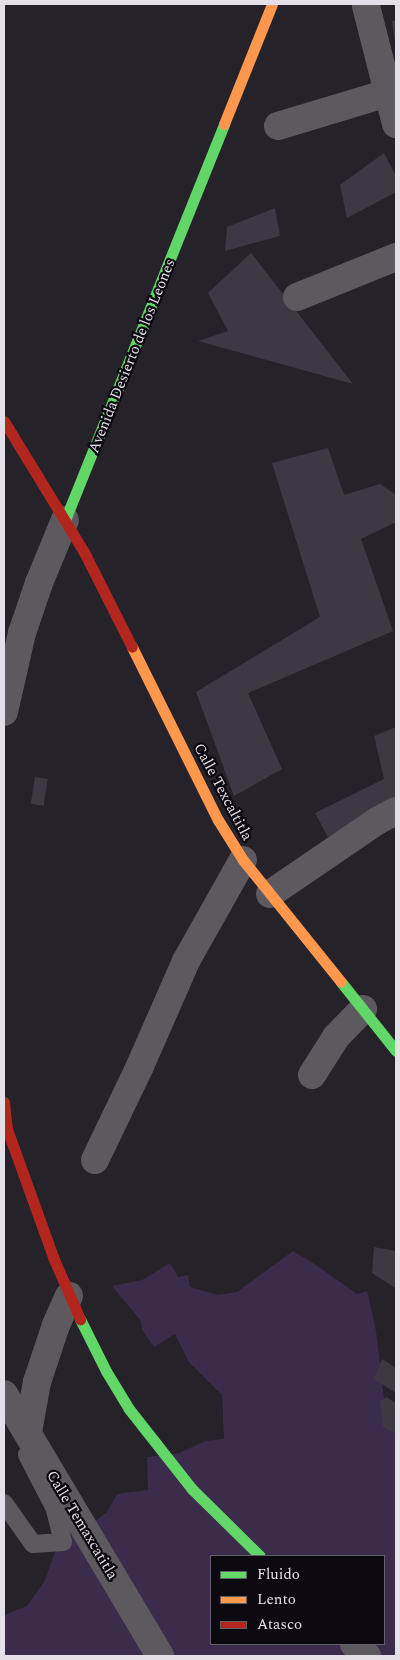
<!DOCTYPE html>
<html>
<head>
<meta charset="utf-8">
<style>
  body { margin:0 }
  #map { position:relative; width:400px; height:1660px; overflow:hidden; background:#25222a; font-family:Spectral,serif }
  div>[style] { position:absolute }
  .green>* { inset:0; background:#3b2c4c }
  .building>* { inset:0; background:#3e3845; transform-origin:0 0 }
  .lane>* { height:18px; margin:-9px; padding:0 9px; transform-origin:9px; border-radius:9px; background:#5c5a5e }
  .street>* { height:28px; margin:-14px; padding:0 14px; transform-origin:14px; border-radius:14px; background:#5c5a5e }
  .fast>* { height:11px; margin:-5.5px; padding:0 5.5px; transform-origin:5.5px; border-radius:5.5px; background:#63d668 }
  .slow>* { height:11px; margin:-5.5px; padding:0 5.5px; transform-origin:5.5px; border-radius:5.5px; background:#ff974d }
  .jam>* { height:11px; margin:-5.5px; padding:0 5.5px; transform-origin:5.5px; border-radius:5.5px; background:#b3261e }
  span { translate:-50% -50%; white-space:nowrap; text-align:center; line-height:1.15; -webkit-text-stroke:4.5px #0c0a10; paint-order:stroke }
  .street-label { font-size:15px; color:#e4e0ea }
  .frame { position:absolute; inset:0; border:5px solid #e4e0ea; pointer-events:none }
  .legend { position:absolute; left:210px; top:1555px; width:175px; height:90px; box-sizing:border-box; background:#0c0a10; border:1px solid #626067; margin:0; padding:6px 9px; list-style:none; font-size:15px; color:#e4e0ea }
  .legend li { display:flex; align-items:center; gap:10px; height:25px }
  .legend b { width:25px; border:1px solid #626067 }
</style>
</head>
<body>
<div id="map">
  <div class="green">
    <i style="clip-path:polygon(evenodd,293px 1251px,316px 1265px,357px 1294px,367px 1291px,376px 1331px,385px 1407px,396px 1412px,396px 1656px,4px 1656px,4px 1615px,27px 1606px,44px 1582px,56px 1549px,68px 1530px,86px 1528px,107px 1512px,117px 1494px,148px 1490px,147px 1457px,179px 1453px,205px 1441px,224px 1439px,222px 1395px,189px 1362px,175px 1334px,154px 1347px,142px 1330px,141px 1321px,112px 1286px,142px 1280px,170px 1263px,178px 1277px,188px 1275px,190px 1287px,218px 1295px,237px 1292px,293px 1251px,211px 1556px,384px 1556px,384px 1644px,211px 1644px,211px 1556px)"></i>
  </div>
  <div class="building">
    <i style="clip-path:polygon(396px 20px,396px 43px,395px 43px,392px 21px)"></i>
    <i style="clip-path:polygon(384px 153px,396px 176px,396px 192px,347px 218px,340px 185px)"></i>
    <i style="clip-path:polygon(275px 208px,280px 236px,225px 251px,227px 227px)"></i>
    <i style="clip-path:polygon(251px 253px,353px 384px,198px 341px,228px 331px,208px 293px)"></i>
    <i style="clip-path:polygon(328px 448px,344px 495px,380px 484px,396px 495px,396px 522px,361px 539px,393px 631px,248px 693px,282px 769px,234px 796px,196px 692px,320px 617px,272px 463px)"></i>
    <i style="clip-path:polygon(396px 727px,396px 798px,328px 837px,315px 813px,384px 779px,374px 736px)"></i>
    <i style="left:35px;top:777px;width:13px;height:27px;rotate:9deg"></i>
    <i style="clip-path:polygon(374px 1247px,396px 1251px,395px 1288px,372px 1273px)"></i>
    <i style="clip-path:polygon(382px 1359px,396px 1368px,396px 1393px,374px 1379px)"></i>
    <i style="clip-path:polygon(386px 1397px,396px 1403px,396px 1434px,383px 1427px,380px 1402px)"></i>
  </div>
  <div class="lane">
    <i style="left:4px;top:1503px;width:50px;rotate:54.7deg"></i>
    <i style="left:33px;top:1544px;width:30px;rotate:-4deg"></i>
    <i style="left:63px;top:1542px;width:36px;rotate:-104deg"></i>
    <i style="left:54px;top:1507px;width:59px;rotate:-117.4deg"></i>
  </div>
  <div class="street">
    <i style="left:366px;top:6px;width:122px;rotate:75.7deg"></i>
    <i style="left:278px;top:126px;width:114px;rotate:-16.8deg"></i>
    <i style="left:297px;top:297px;width:107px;rotate:-22deg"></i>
    <i style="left:4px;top:712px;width:81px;rotate:-77.2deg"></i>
    <i style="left:22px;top:633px;width:53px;rotate:-71.2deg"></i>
    <i style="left:39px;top:583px;width:68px;rotate:-67.6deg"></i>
    <i style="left:270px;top:894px;width:130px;rotate:-34.3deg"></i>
    <i style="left:377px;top:821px;width:21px;rotate:-28deg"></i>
    <i style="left:312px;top:1075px;width:45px;rotate:-57.7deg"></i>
    <i style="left:336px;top:1037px;width:39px;rotate:-46deg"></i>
    <i style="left:95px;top:1160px;width:104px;rotate:-64.4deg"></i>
    <i style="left:140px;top:1066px;width:115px;rotate:-66.3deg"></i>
    <i style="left:186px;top:961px;width:116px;rotate:-60.6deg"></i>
    <i style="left:4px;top:1394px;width:305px;rotate:59.2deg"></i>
    <i style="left:28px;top:1432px;width:51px;rotate:-79.8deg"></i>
    <i style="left:37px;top:1382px;width:60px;rotate:-71.6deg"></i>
    <i style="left:56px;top:1325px;width:32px;rotate:-66deg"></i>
    <i style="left:354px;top:1644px;width:18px;rotate:43deg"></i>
  </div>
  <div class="fast">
    <i style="left:65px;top:520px;width:427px;rotate:-68.1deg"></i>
    <i style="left:341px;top:982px;width:88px;rotate:51.4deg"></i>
    <i style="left:80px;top:1319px;width:58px;rotate:63.4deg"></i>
    <i style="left:106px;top:1371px;width:44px;rotate:58.8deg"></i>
    <i style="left:129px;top:1409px;width:102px;rotate:51.8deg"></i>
    <i style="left:192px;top:1489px;width:95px;rotate:44.6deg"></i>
  </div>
  <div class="slow">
    <i style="left:224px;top:124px;width:129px;rotate:-68.2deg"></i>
    <i style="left:132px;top:647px;width:193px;rotate:63.6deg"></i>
    <i style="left:218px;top:820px;width:47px;rotate:58deg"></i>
    <i style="left:243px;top:860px;width:156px;rotate:51.2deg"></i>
  </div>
  <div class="jam">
    <i style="left:4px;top:421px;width:153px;rotate:58.6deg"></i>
    <i style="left:84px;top:552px;width:106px;rotate:63.2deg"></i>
    <i style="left:4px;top:1102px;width:27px;rotate:84deg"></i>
    <i style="left:7px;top:1129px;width:136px;rotate:70.2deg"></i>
    <i style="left:53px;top:1257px;width:68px;rotate:66.5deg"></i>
  </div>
  <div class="street-label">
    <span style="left:132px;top:356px;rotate:-68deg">Avenida Desierto de los Leones</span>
    <span style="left:223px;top:792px;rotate:62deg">Calle Texcaltitla</span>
    <span style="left:82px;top:1525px;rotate:59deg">Calle Temaxcatitla</span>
  </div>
  <div class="frame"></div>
  <ul class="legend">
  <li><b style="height:6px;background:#63d668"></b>Fluido</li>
  <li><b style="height:6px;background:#ff974d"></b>Lento</li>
  <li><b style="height:6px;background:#b3261e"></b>Atasco</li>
  </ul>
</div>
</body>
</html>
